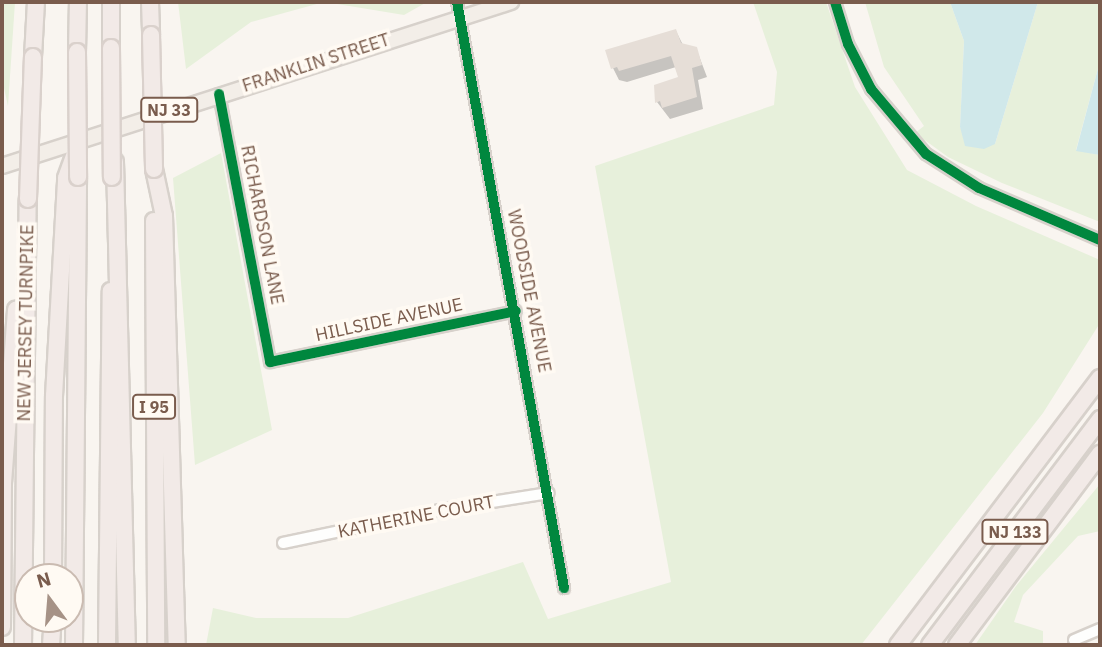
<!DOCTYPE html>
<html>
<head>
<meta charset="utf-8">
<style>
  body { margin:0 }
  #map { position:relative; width:1102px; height:647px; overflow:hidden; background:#f9f5f0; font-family:"IBM Plex Sans",sans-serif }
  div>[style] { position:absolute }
  .green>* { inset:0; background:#e7f0db }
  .water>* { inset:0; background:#d0e8ea }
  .shadow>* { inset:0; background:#0003 }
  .building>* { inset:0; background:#e6ded7 }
  .roads { filter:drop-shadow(2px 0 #d7d1cb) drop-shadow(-2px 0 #d7d1cb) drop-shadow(0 2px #d7d1cb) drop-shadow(0 -2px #d7d1cb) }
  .minor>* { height:10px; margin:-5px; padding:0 5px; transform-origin:5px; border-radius:5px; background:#fefefd }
  .major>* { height:14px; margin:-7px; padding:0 7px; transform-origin:7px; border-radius:7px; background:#f3eee8 }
  .highway>* { height:16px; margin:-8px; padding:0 8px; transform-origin:8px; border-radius:8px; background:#f2eae7 }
  .bridges { filter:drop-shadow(2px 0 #dad1cc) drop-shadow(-2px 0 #dad1cc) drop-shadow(0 2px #dad1cc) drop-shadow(0 -2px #dad1cc) }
  .highway-bridge>* { height:16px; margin:-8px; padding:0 8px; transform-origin:8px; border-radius:8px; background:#f2eae7 }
  .cycleway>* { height:10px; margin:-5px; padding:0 5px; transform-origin:5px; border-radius:5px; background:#00873e }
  span { translate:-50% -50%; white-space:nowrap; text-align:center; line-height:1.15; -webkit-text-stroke:7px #fffaf3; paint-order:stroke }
  .shield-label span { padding:2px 5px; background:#fffaf3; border:2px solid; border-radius:5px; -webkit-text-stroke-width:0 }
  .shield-label { font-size:16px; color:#7a5c4d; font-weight:700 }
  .street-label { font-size:18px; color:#7a5c4d }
  .frame { position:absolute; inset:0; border:4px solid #7a5c4d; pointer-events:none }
  .north { position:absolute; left:14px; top:563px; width:70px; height:70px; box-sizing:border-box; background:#fffaf3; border:2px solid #cabbb1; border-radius:50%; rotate:344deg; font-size:19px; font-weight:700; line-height:28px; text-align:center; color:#7a5c4d }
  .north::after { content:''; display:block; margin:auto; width:24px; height:32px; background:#a69286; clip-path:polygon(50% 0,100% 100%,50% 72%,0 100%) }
</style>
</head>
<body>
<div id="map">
  <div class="green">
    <i style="clip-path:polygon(2px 2px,15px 2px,8px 106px,2px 79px)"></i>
    <i style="clip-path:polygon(178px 2px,324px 2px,251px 22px,186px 69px)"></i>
    <i style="clip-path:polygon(325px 2px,427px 2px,404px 15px)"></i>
    <i style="clip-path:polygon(753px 2px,826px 2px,855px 87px,907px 170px,976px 206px,1100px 260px,1100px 323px,1043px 413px,861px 645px,206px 645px,213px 608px,256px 618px,348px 618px,523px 562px,548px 619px,671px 582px,595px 166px,774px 105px,777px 72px)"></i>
    <i style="clip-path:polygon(865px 2px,950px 2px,964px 41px,960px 128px,995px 144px,1038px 2px,1100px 2px,1100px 61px,1076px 150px,1100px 155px,1100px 222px,1002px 183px,948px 157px,915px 133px,924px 126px,884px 67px)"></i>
    <i style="clip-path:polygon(221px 153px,272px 430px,195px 465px,173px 178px)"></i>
    <i style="clip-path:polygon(1100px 484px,1100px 531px,1078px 536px,1023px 595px,1014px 622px,1043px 631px,1043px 645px,975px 645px,1016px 586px)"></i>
  </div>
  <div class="water">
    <i style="clip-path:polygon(950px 2px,1038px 2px,995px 144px,984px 149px,965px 146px,960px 127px,964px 41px)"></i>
    <i style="clip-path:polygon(1100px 61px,1100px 155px,1076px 151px)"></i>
  </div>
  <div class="shadow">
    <i style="clip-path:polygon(676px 31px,683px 45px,696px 48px,707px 77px,698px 80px,703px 109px,670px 119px,657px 102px,656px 86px,680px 79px,676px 67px,627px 82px,619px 80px,613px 68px)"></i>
  </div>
  <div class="building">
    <i style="clip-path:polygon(676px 29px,681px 43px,697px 47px,702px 65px,692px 68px,697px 97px,662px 108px,660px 101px,655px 103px,654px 85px,678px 77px,671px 56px,619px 71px,617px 67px,611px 69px,605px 50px)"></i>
  </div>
  <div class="roads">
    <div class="minor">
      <i style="left:457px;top:2px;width:596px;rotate:79.65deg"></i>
      <i style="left:835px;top:2px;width:44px;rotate:72.8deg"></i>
      <i style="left:848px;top:44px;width:51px;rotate:62.9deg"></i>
      <i style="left:871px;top:89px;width:85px;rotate:49.8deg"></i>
      <i style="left:926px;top:154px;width:63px;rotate:32.7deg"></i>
      <i style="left:979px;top:188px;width:132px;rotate:23.3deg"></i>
      <i style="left:219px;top:94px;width:273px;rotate:79.2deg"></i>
      <i style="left:270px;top:362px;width:251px;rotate:-11.7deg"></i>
      <i style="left:283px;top:543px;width:155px;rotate:-11.9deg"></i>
      <i style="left:435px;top:511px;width:115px;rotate:-9deg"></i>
      <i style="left:1074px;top:640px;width:28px;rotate:-23deg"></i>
    </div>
    <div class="major">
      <i style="left:2px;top:166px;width:535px;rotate:-17.86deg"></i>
    </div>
    <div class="highway">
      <i style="left:111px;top:2px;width:46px;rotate:90deg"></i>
      <i style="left:150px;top:2px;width:33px;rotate:88deg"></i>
      <i style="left:77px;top:52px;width:50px;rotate:-88.9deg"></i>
      <i style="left:33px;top:57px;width:55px;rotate:-86.9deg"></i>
      <i style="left:115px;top:162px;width:483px;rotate:88.6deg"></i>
      <i style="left:154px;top:169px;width:48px;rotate:78deg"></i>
      <i style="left:164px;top:216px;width:429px;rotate:88.3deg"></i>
      <i style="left:154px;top:221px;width:424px;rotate:89.7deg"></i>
      <i style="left:53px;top:577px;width:181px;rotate:-89.7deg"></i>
      <i style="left:54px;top:396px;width:218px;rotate:-86.8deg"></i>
      <i style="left:66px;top:178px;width:32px;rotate:-70deg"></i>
      <i style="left:2px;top:627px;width:144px;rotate:-89.6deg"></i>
      <i style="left:3px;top:483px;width:174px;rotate:-85.7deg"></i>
      <i style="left:23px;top:645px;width:446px;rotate:-89.4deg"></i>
      <i style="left:51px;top:645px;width:26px;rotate:-86deg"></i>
      <i style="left:74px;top:645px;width:468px;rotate:-89.5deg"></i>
      <i style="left:107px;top:645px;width:354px;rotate:-89.4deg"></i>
      <i style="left:898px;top:645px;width:335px;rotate:-52.9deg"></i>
      <i style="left:930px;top:645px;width:283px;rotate:-53deg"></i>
      <i style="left:957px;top:645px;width:239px;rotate:-53.2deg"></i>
    </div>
  </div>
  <div class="bridges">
    <div class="highway-bridge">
      <i style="left:151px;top:35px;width:134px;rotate:88.7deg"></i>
      <i style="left:111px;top:48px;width:129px;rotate:89.6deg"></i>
      <i style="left:77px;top:52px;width:125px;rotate:89.5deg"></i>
      <i style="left:28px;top:199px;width:142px;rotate:-88deg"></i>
    </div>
  </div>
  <div class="cycleway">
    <i style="left:457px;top:2px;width:596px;rotate:79.65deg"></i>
    <i style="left:835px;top:2px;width:44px;rotate:72.8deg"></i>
    <i style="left:848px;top:44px;width:51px;rotate:62.9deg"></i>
    <i style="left:871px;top:89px;width:85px;rotate:49.8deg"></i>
    <i style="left:926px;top:154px;width:63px;rotate:32.7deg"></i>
    <i style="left:979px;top:188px;width:132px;rotate:23.3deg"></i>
    <i style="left:219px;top:94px;width:273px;rotate:79.2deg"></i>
    <i style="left:270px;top:362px;width:251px;rotate:-11.7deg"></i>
  </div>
  <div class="shield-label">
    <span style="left:169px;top:110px">NJ 33</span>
    <span style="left:154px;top:407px">I 95</span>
    <span style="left:1015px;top:532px">NJ 133</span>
  </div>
  <div class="street-label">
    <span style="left:316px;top:63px;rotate:-18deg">FRANKLIN STREET</span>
    <span style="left:262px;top:225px;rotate:79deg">RICHARDSON LANE</span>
    <span style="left:529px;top:291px;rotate:79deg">WOODSIDE AVENUE</span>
    <span style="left:389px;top:320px;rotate:-12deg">HILLSIDE AVENUE</span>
    <span style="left:26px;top:323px;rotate:-89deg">NEW JERSEY TURNPIKE</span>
    <span style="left:416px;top:517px;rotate:-11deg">KATHERINE COURT</span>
  </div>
  <div class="frame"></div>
  <div class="north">N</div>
</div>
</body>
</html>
